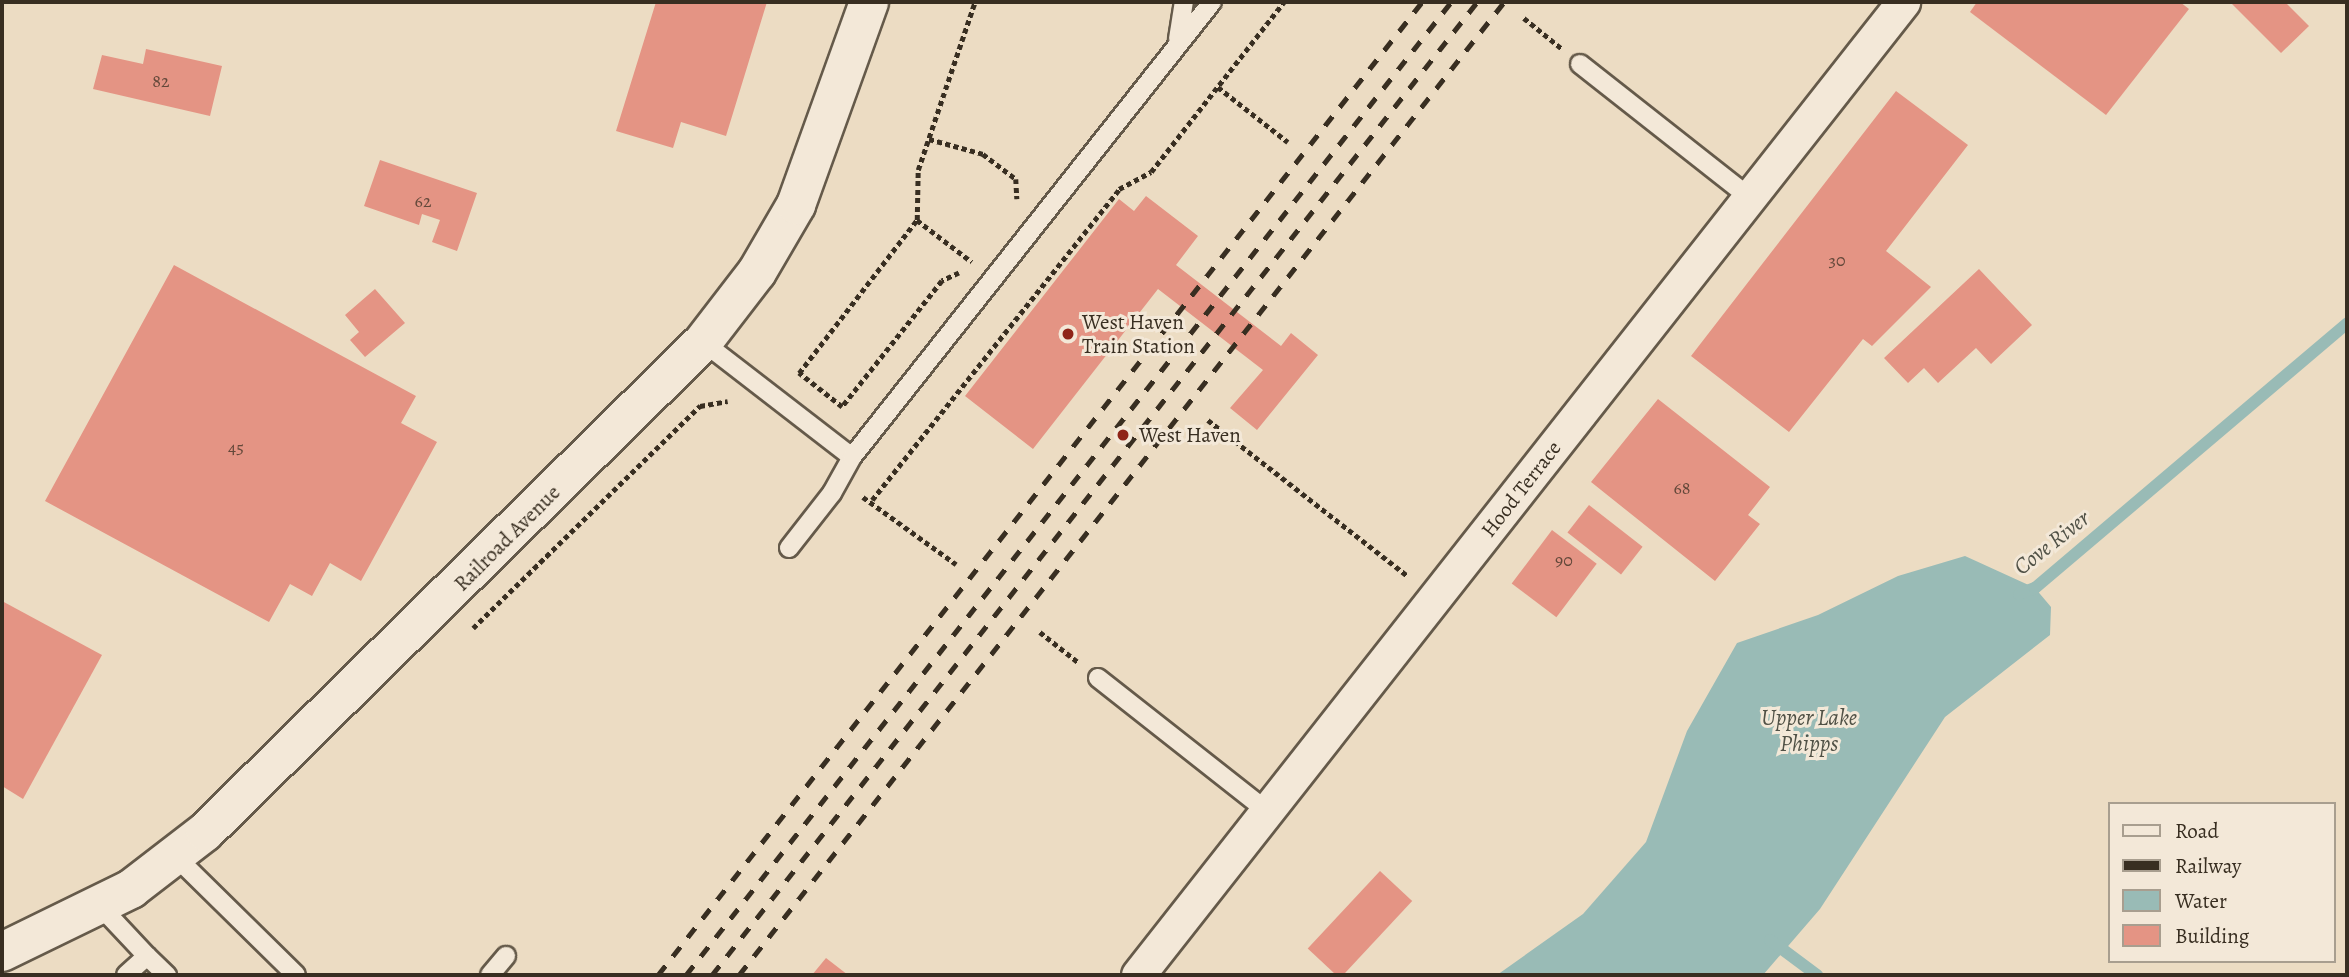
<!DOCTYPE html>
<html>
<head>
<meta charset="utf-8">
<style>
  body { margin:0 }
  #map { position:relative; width:2349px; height:977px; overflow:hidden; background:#ecdcc3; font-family:Alegreya,serif }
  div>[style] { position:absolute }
  .water>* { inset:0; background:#99bbb6 }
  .stream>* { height:12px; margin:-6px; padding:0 6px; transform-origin:6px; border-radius:6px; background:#99bbb6 }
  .building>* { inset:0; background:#e49484; transform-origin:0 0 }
  .path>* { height:4.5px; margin-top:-2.25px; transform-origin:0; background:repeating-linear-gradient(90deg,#382e21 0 5px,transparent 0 8.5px) }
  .roads { filter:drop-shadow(2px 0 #655a4a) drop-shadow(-2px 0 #655a4a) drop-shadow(0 2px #655a4a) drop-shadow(0 -2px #655a4a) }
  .service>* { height:18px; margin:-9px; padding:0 9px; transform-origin:9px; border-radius:9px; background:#f3e8d8 }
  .minor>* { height:33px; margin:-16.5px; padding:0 16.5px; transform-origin:16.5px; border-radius:16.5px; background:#f3e8d8 }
  .tertiary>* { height:38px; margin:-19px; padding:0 19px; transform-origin:19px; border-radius:19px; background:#f3e8d8 }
  .rail>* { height:5px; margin-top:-2.5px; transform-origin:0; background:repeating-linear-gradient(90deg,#382e21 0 12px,transparent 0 24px) }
  .dots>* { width:19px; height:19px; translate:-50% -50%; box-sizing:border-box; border:4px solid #f3e8d8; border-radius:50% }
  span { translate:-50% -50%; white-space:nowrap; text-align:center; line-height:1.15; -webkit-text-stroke:6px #f3e8d8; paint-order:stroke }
  .number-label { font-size:18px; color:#63483a }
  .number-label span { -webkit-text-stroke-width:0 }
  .poi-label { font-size:21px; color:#382e21 }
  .left { translate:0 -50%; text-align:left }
  .street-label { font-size:21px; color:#382e21 }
  .water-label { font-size:23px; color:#505146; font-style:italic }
  .frame { position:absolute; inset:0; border:4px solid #382e21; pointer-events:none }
  .legend { position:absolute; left:2108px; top:802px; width:228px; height:161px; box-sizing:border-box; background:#f3e8d8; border:2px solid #a89e8f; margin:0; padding:9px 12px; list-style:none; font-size:21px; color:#382e21 }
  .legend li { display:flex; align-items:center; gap:14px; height:35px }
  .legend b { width:35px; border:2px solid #a89e8f }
</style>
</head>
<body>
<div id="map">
  <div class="water">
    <i style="clip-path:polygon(1965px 556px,2035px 588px,2051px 607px,2050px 635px,1945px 717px,1820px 909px,1763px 975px,1497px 975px,1583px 914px,1646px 842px,1687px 731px,1737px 643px,1818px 615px,1898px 576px)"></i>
  </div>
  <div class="stream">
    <i style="left:2019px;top:594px;width:17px;rotate:-21deg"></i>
    <i style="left:2035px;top:588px;width:409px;rotate:-40.3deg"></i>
    <i style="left:1770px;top:940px;width:59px;rotate:36.7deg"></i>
  </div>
  <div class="building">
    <i style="clip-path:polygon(656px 2px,767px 2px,726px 136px,681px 122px,673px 148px,616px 131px)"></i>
    <i style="clip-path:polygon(1977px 2px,2180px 2px,2189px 9px,2106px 115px,1970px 12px)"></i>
    <i style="clip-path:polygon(2230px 2px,2285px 2px,2309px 26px,2281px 53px)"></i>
    <i style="clip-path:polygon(146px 49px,222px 66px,210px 116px,93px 89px,102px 55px,143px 64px)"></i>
    <i style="clip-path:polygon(1896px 91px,1968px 145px,1886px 251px,1931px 287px,1872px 346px,1863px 339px,1789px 432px,1691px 356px)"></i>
    <i style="clip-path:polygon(380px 160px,477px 193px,457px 251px,432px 242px,440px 220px,422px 214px,419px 225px,364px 206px)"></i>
    <i style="clip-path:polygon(1146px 196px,1198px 236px,1176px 265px,1281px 346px,1291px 333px,1318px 355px,1257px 430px,1230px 408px,1263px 370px,1158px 289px,1033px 449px,965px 396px,1119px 199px,1134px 211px)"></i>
    <i style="clip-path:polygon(174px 265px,416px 396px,401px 423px,437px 442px,361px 581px,330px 563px,312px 596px,290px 584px,269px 622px,45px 501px)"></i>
    <i style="clip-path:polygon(1979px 269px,2032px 325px,1991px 364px,1976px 348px,1938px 383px,1924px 368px,1908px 383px,1884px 358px)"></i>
    <i style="clip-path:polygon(375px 289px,405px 323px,365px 357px,350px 340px,359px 332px,345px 315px)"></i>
    <i style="clip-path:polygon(1658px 399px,1770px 487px,1748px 515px,1760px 524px,1715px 581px,1591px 482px)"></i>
    <i style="left:1589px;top:505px;width:68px;height:35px;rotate:38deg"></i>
    <i style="left:1552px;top:530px;width:56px;height:67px;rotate:37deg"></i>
    <i style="clip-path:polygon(2px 601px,102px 655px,23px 799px,2px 786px)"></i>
    <i style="left:1380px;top:871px;width:44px;height:106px;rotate:43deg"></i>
    <i style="clip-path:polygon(826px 958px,848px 975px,812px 975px)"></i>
  </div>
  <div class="path">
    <i style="left:1524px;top:18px;width:48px;rotate:39deg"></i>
    <i style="left:1218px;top:87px;width:89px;rotate:38.2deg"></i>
    <i style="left:929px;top:139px;width:56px;rotate:15.5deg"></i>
    <i style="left:983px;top:154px;width:41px;rotate:37.1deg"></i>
    <i style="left:1016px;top:179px;width:20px;rotate:87deg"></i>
    <i style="left:917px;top:220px;width:69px;rotate:37.4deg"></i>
    <i style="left:959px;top:273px;width:19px;rotate:155deg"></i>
    <i style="left:942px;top:281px;width:161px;rotate:128.4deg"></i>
    <i style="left:842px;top:407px;width:55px;rotate:-141.7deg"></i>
    <i style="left:799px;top:373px;width:193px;rotate:-52.4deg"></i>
    <i style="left:917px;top:220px;width:50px;rotate:-88.9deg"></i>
    <i style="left:918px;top:170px;width:177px;rotate:-71.3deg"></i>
    <i style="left:1208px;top:420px;width:254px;rotate:38deg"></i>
    <i style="left:863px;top:497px;width:115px;rotate:35.8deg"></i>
    <i style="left:872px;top:500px;width:397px;rotate:-51.5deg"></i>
    <i style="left:1119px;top:189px;width:36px;rotate:-28deg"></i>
    <i style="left:1151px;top:172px;width:216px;rotate:-52deg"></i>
    <i style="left:473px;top:628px;width:318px;rotate:-44.4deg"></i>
    <i style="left:700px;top:406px;width:28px;rotate:-10deg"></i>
    <i style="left:1040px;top:632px;width:48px;rotate:38.3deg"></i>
  </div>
  <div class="roads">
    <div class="service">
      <i style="left:1178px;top:39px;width:37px;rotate:-81deg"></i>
      <i style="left:1580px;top:64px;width:216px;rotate:38.2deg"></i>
      <i style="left:703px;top:342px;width:188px;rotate:37.7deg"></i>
      <i style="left:789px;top:548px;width:70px;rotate:-52deg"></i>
      <i style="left:832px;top:493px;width:41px;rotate:-60.9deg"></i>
      <i style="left:852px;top:457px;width:580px;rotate:-51.65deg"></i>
      <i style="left:1098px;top:678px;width:216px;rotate:38.2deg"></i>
      <i style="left:176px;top:857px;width:168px;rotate:44.5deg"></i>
      <i style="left:100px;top:906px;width:69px;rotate:46.8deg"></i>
      <i style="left:147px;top:956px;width:28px;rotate:138deg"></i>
      <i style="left:147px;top:956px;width:28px;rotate:44deg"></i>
      <i style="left:490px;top:975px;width:25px;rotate:-50deg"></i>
    </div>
    <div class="minor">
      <i style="left:1138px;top:975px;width:1238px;rotate:-51.82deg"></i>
    </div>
    <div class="tertiary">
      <i style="left:2px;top:952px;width:144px;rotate:-26deg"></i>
      <i style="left:131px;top:889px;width:93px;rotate:-37.6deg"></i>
      <i style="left:205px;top:832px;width:699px;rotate:-44.54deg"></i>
      <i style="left:703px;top:342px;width:88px;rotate:-52.4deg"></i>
      <i style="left:757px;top:272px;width:78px;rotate:-59.8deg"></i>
      <i style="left:796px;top:205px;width:216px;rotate:-70.2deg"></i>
    </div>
  </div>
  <div class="rail">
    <i style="left:658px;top:975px;width:1237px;rotate:-51.86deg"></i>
    <i style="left:686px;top:975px;width:1238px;rotate:-51.82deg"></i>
    <i style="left:712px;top:975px;width:1238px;rotate:-51.82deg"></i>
    <i style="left:739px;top:975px;width:1238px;rotate:-51.82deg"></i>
  </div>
  <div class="dots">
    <i style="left:1068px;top:334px;background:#8f2418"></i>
    <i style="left:1123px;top:435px;background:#8f2418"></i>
  </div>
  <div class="number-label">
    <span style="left:161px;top:81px">82</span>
    <span style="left:423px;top:201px">62</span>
    <span style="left:1837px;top:260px">30</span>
    <span style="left:236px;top:447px">45</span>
    <span style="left:1682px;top:488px">68</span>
    <span style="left:1564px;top:560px">90</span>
  </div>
  <div class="poi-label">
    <span class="left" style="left:1082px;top:334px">West Haven<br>Train Station</span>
    <span class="left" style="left:1139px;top:435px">West Haven</span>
  </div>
  <div class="street-label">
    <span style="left:1521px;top:489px;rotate:-52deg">Hood Terrace</span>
    <span style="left:507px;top:538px;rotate:-45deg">Railroad Avenue</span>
  </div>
  <div class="water-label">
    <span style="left:2052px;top:543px;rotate:-38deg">Cove River</span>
    <span style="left:1809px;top:731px">Upper Lake<br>Phipps</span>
  </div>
  <div class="frame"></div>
  <ul class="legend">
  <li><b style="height:9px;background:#f3e8d8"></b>Road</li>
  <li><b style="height:9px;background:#382e21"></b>Railway</li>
  <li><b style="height:19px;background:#99bbb6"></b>Water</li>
  <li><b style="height:19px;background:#e49484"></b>Building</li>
  </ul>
</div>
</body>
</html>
